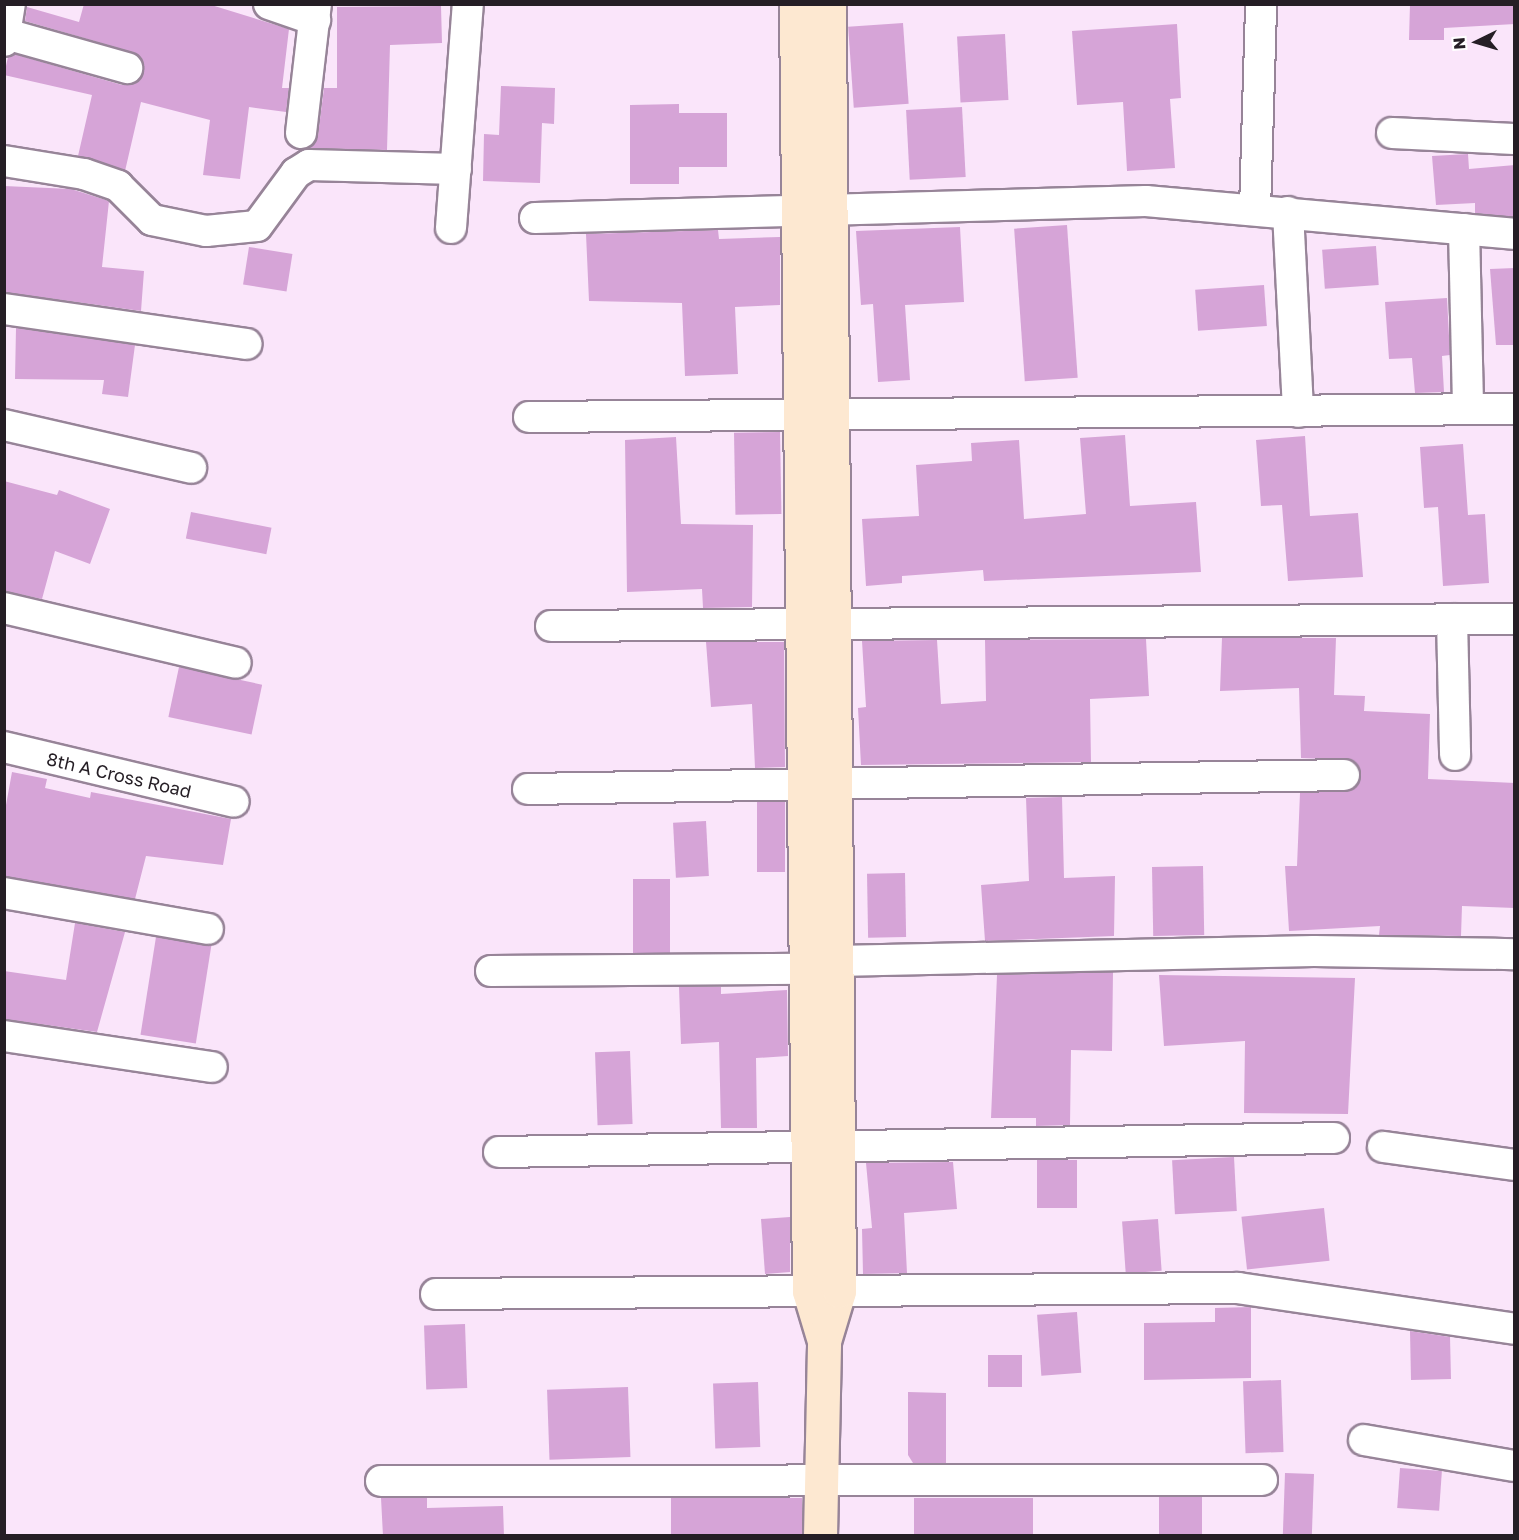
<!DOCTYPE html>
<html>
<head>
<meta charset="utf-8">
<style>
  body { margin:0 }
  #map { position:relative; width:1519px; height:1540px; overflow:hidden; background:#fae5fa; font-family:"Golos Text",sans-serif }
  div>[style] { position:absolute }
  .building>* { inset:0; background:#d6a4d7; transform-origin:0 0 }
  .roads { filter:drop-shadow(2px 0 #978498) drop-shadow(-2px 0 #978498) drop-shadow(0 2px #978498) drop-shadow(0 -2px #978498) }
  .street>* { height:30px; margin:-15px; padding:0 15px; transform-origin:15px; border-radius:15px; background:#fff }
  .secondary>* { height:33px; margin:-16.5px; padding:0 16.5px; transform-origin:16.5px; border-radius:16.5px; background:#fde8d1 }
  span { translate:-50% -50%; white-space:nowrap; text-align:center; line-height:1.15; -webkit-text-stroke:4.5px #fff; paint-order:stroke }
  .street-label { font-size:18px; color:#251e25 }
  .frame { position:absolute; inset:0; border:6px solid #251e25; pointer-events:none }
  .north { position:absolute; left:1447px; top:12px; width:60px; height:60px; -webkit-text-stroke:4px #fff; paint-order:stroke; rotate:265deg; font-size:16px; font-weight:700; line-height:24px; text-align:center; color:#251e25 }
  .north::after { content:''; display:block; margin:auto; width:21px; height:27px; background:#251e25; clip-path:polygon(50% 0,100% 100%,50% 72%,0 100%) }
</style>
</head>
<body>
<div id="map">
  <div class="building">
    <i style="clip-path:polygon(84px 4px,208px 4px,289px 29px,282px 88px,289px 88px,286px 112px,249px 107px,240px 179px,203px 175px,210px 120px,141px 102px,125px 171px,78px 156px,92px 95px,4px 75px,8px 57px,14px 54px,122px 85px,139px 81px,144px 64px,132px 52px,25px 21px,27px 7px,79px 22px)"></i>
    <i style="clip-path:polygon(1410px 4px,1515px 4px,1515px 24px,1444px 28px,1444px 40px,1409px 40px)"></i>
    <i style="clip-path:polygon(441px 6px,442px 43px,390px 45px,387px 150px,309px 148px,318px 135px,324px 88px,337px 88px,337px 7px)"></i>
    <i style="left:903px;top:23px;width:81px;height:55px;rotate:86deg"></i>
    <i style="clip-path:polygon(1177px 24px,1181px 98px,1170px 99px,1175px 168px,1127px 171px,1123px 102px,1077px 105px,1072px 31px)"></i>
    <i style="left:1005px;top:34px;width:66px;height:48px;rotate:87deg"></i>
    <i style="clip-path:polygon(501px 86px,555px 88px,554px 124px,542px 123px,540px 183px,483px 181px,484px 134px,499px 135px)"></i>
    <i style="clip-path:polygon(679px 104px,679px 113px,727px 113px,727px 167px,679px 167px,679px 184px,630px 184px,630px 105px)"></i>
    <i style="left:962px;top:107px;width:70px;height:56px;rotate:87deg"></i>
    <i style="clip-path:polygon(1468px 154px,1469px 169px,1515px 165px,1515px 217px,1475px 213px,1475px 203px,1436px 205px,1432px 156px)"></i>
    <i style="clip-path:polygon(4px 186px,71px 189px,109px 201px,102px 267px,144px 271px,141px 311px,4px 292px)"></i>
    <i style="left:1067px;top:225px;width:153px;height:53px;rotate:86deg"></i>
    <i style="clip-path:polygon(960px 227px,964px 302px,905px 305px,910px 380px,878px 382px,873px 304px,861px 305px,856px 231px)"></i>
    <i style="clip-path:polygon(718px 230px,719px 239px,780px 237px,780px 305px,735px 307px,738px 374px,685px 376px,682px 303px,589px 301px,586px 234px)"></i>
    <i style="left:1376px;top:246px;width:39px;height:54px;rotate:86deg"></i>
    <i style="left:249px;top:247px;width:44px;height:38px;rotate:9deg"></i>
    <i style="clip-path:polygon(1515px 268px,1515px 345px,1496px 345px,1490px 269px)"></i>
    <i style="left:1264px;top:285px;width:41px;height:69px;rotate:86deg"></i>
    <i style="clip-path:polygon(1447px 298px,1450px 355px,1442px 356px,1444px 392px,1415px 393px,1412px 358px,1389px 359px,1385px 302px)"></i>
    <i style="clip-path:polygon(16px 328px,135px 345px,128px 397px,102px 394px,104px 380px,15px 379px)"></i>
    <i style="left:780px;top:432px;width:82px;height:46px;rotate:89deg"></i>
    <i style="clip-path:polygon(1125px 435px,1130px 506px,1196px 502px,1201px 572px,984px 581px,983px 570px,902px 576px,902px 583px,866px 586px,862px 519px,919px 516px,916px 465px,972px 461px,971px 443px,1019px 440px,1024px 519px,1086px 514px,1080px 438px)"></i>
    <i style="clip-path:polygon(1305px 436px,1310px 516px,1358px 513px,1363px 577px,1288px 581px,1282px 505px,1261px 506px,1256px 440px)"></i>
    <i style="clip-path:polygon(676px 437px,681px 524px,753px 525px,752px 607px,703px 608px,702px 589px,627px 592px,625px 440px)"></i>
    <i style="clip-path:polygon(1463px 444px,1468px 515px,1485px 514px,1489px 583px,1443px 586px,1438px 507px,1424px 508px,1420px 447px)"></i>
    <i style="clip-path:polygon(4px 481px,57px 495px,59px 490px,110px 509px,90px 564px,55px 551px,42px 599px,4px 591px)"></i>
    <i style="left:191px;top:512px;width:82px;height:27px;rotate:11deg"></i>
    <i style="clip-path:polygon(1222px 638px,1336px 638px,1334px 695px,1365px 696px,1364px 711px,1430px 714px,1428px 779px,1515px 783px,1515px 908px,1462px 906px,1461px 936px,1379px 935px,1380px 926px,1289px 931px,1285px 866px,1297px 866px,1300px 793px,1352px 790px,1361px 774px,1352px 760px,1301px 758px,1299px 688px,1220px 691px)"></i>
    <i style="clip-path:polygon(1146px 639px,1149px 696px,1090px 699px,1091px 762px,861px 765px,858px 708px,866px 707px,862px 641px,937px 640px,941px 704px,986px 701px,985px 640px)"></i>
    <i style="clip-path:polygon(706px 642px,784px 642px,785px 767px,755px 768px,752px 704px,711px 707px)"></i>
    <i style="left:179px;top:667px;width:85px;height:51px;rotate:12deg"></i>
    <i style="clip-path:polygon(12px 772px,47px 779px,45px 788px,90px 798px,91px 792px,231px 819px,223px 865px,146px 856px,135px 899px,4px 876px,4px 816px)"></i>
    <i style="clip-path:polygon(1062px 797px,1064px 878px,1115px 876px,1114px 936px,985px 941px,981px 885px,1029px 881px,1026px 798px)"></i>
    <i style="left:757px;top:802px;width:28px;height:70px"></i>
    <i style="left:706px;top:821px;width:55px;height:33px;rotate:87deg"></i>
    <i style="left:1203px;top:866px;width:69px;height:51px;rotate:89deg"></i>
    <i style="left:905px;top:873px;width:64px;height:38px;rotate:89deg"></i>
    <i style="left:633px;top:879px;width:37px;height:74px"></i>
    <i style="clip-path:polygon(75px 923px,125px 932px,97px 1032px,4px 1019px,4px 971px,66px 980px)"></i>
    <i style="left:156px;top:937px;width:56px;height:99px;rotate:9deg"></i>
    <i style="clip-path:polygon(1113px 972px,1112px 1051px,1071px 1050px,1070px 1125px,1036px 1126px,1036px 1118px,991px 1118px,997px 975px)"></i>
    <i style="clip-path:polygon(1159px 975px,1355px 978px,1348px 1114px,1244px 1113px,1245px 1041px,1164px 1046px)"></i>
    <i style="clip-path:polygon(679px 987px,721px 987px,721px 994px,787px 990px,788px 1056px,756px 1058px,757px 1128px,721px 1128px,719px 1042px,681px 1044px)"></i>
    <i style="left:630px;top:1051px;width:73px;height:35px;rotate:88deg"></i>
    <i style="left:1234px;top:1157px;width:54px;height:62px;rotate:87deg"></i>
    <i style="left:1037px;top:1160px;width:40px;height:48px"></i>
    <i style="clip-path:polygon(953px 1162px,957px 1209px,904px 1213px,907px 1273px,863px 1274px,862px 1229px,872px 1228px,866px 1163px)"></i>
    <i style="left:1324px;top:1208px;width:53px;height:83px;rotate:84deg"></i>
    <i style="clip-path:polygon(790px 1217px,790px 1272px,765px 1274px,761px 1219px)"></i>
    <i style="left:1158px;top:1219px;width:52px;height:36px;rotate:86deg"></i>
    <i style="clip-path:polygon(1251px 1307px,1251px 1378px,1144px 1380px,1144px 1323px,1215px 1322px,1215px 1308px)"></i>
    <i style="left:1077px;top:1312px;width:61px;height:40px;rotate:86deg"></i>
    <i style="left:465px;top:1324px;width:64px;height:41px;rotate:88deg"></i>
    <i style="clip-path:polygon(1410px 1331px,1450px 1337px,1451px 1379px,1411px 1380px)"></i>
    <i style="left:1022px;top:1355px;width:32px;height:34px;rotate:90deg"></i>
    <i style="left:1281px;top:1380px;width:72px;height:38px;rotate:88deg"></i>
    <i style="left:758px;top:1382px;width:65px;height:45px;rotate:88deg"></i>
    <i style="left:628px;top:1387px;width:70px;height:81px;rotate:88deg"></i>
    <i style="clip-path:polygon(908px 1392px,946px 1393px,946px 1463px,913px 1463px,908px 1455px)"></i>
    <i style="left:1400px;top:1468px;width:42px;height:40px;rotate:4deg"></i>
    <i style="left:1285px;top:1473px;width:29px;height:63px;rotate:2deg"></i>
    <i style="left:1159px;top:1497px;width:43px;height:39px"></i>
    <i style="clip-path:polygon(381px 1498px,427px 1498px,427px 1508px,503px 1506px,504px 1536px,383px 1536px)"></i>
    <i style="left:671px;top:1498px;width:131px;height:38px"></i>
    <i style="left:914px;top:1498px;width:119px;height:38px"></i>
  </div>
  <div class="roads">
    <div class="street">
      <i style="left:269px;top:4px;width:49px;rotate:19.2deg"></i>
      <i style="left:6px;top:34px;width:126px;rotate:15.7deg"></i>
      <i style="left:4px;top:41px;width:37px;rotate:-81deg"></i>
      <i style="left:301px;top:133px;width:130px;rotate:-83.4deg"></i>
      <i style="left:1392px;top:133px;width:122px;rotate:2.8deg"></i>
      <i style="left:4px;top:161px;width:81px;rotate:9.2deg"></i>
      <i style="left:84px;top:174px;width:36px;rotate:19deg"></i>
      <i style="left:118px;top:186px;width:48px;rotate:45deg"></i>
      <i style="left:152px;top:220px;width:55px;rotate:11.5deg"></i>
      <i style="left:206px;top:231px;width:51px;rotate:-5.6deg"></i>
      <i style="left:257px;top:226px;width:66px;rotate:-53.7deg"></i>
      <i style="left:296px;top:173px;width:15px;rotate:-32deg"></i>
      <i style="left:309px;top:165px;width:147px;rotate:1.6deg"></i>
      <i style="left:1255px;top:210px;width:206px;rotate:-88.3deg"></i>
      <i style="left:1288px;top:212px;width:200px;rotate:87.1deg"></i>
      <i style="left:535px;top:218px;width:611px;rotate:-1.59deg"></i>
      <i style="left:1146px;top:201px;width:369px;rotate:5.1deg"></i>
      <i style="left:451px;top:228px;width:225px;rotate:-85.7deg"></i>
      <i style="left:1464px;top:229px;width:180px;rotate:88.7deg"></i>
      <i style="left:4px;top:309px;width:245px;rotate:8.2deg"></i>
      <i style="left:529px;top:417px;width:985px;rotate:-0.47deg"></i>
      <i style="left:4px;top:425px;width:192px;rotate:12.9deg"></i>
      <i style="left:4px;top:608px;width:238px;rotate:13.3deg"></i>
      <i style="left:1452px;top:619px;width:136px;rotate:88.7deg"></i>
      <i style="left:551px;top:626px;width:963px;rotate:-0.42deg"></i>
      <i style="left:4px;top:747px;width:236px;rotate:13.4deg"></i>
      <i style="left:528px;top:789px;width:816px;rotate:-0.98deg"></i>
      <i style="left:4px;top:893px;width:207px;rotate:10deg"></i>
      <i style="left:491px;top:971px;width:315px;rotate:-0.4deg"></i>
      <i style="left:806px;top:969px;width:31px;rotate:-15deg"></i>
      <i style="left:836px;top:961px;width:478px;rotate:-1.2deg"></i>
      <i style="left:1314px;top:951px;width:200px;rotate:0.9deg"></i>
      <i style="left:4px;top:1036px;width:210px;rotate:8.5deg"></i>
      <i style="left:1383px;top:1147px;width:132px;rotate:7.8deg"></i>
      <i style="left:499px;top:1152px;width:835px;rotate:-0.96deg"></i>
      <i style="left:436px;top:1294px;width:802px;rotate:-0.43deg"></i>
      <i style="left:1238px;top:1288px;width:279px;rotate:8.4deg"></i>
      <i style="left:1364px;top:1440px;width:152px;rotate:9.8deg"></i>
      <i style="left:381px;top:1481px;width:881px;rotate:-0.07deg"></i>
    </div>
    <div class="secondary">
      <i style="left:796px;top:4px;width:1287px;rotate:89.42deg"></i>
      <i style="left:809px;top:1291px;width:52px;rotate:73.3deg"></i>
      <i style="left:820px;top:1536px;width:195px;rotate:-88.8deg"></i>
      <i style="left:824px;top:1341px;width:52px;rotate:-73.3deg"></i>
      <i style="left:839px;top:1291px;width:1287px;rotate:-90.45deg"></i>
    </div>
  </div>
  <div class="street-label">
    <span style="left:119px;top:775px;rotate:13deg">8th A Cross Road</span>
  </div>
  <div class="frame"></div>
  <div class="north">N</div>
</div>
</body>
</html>
